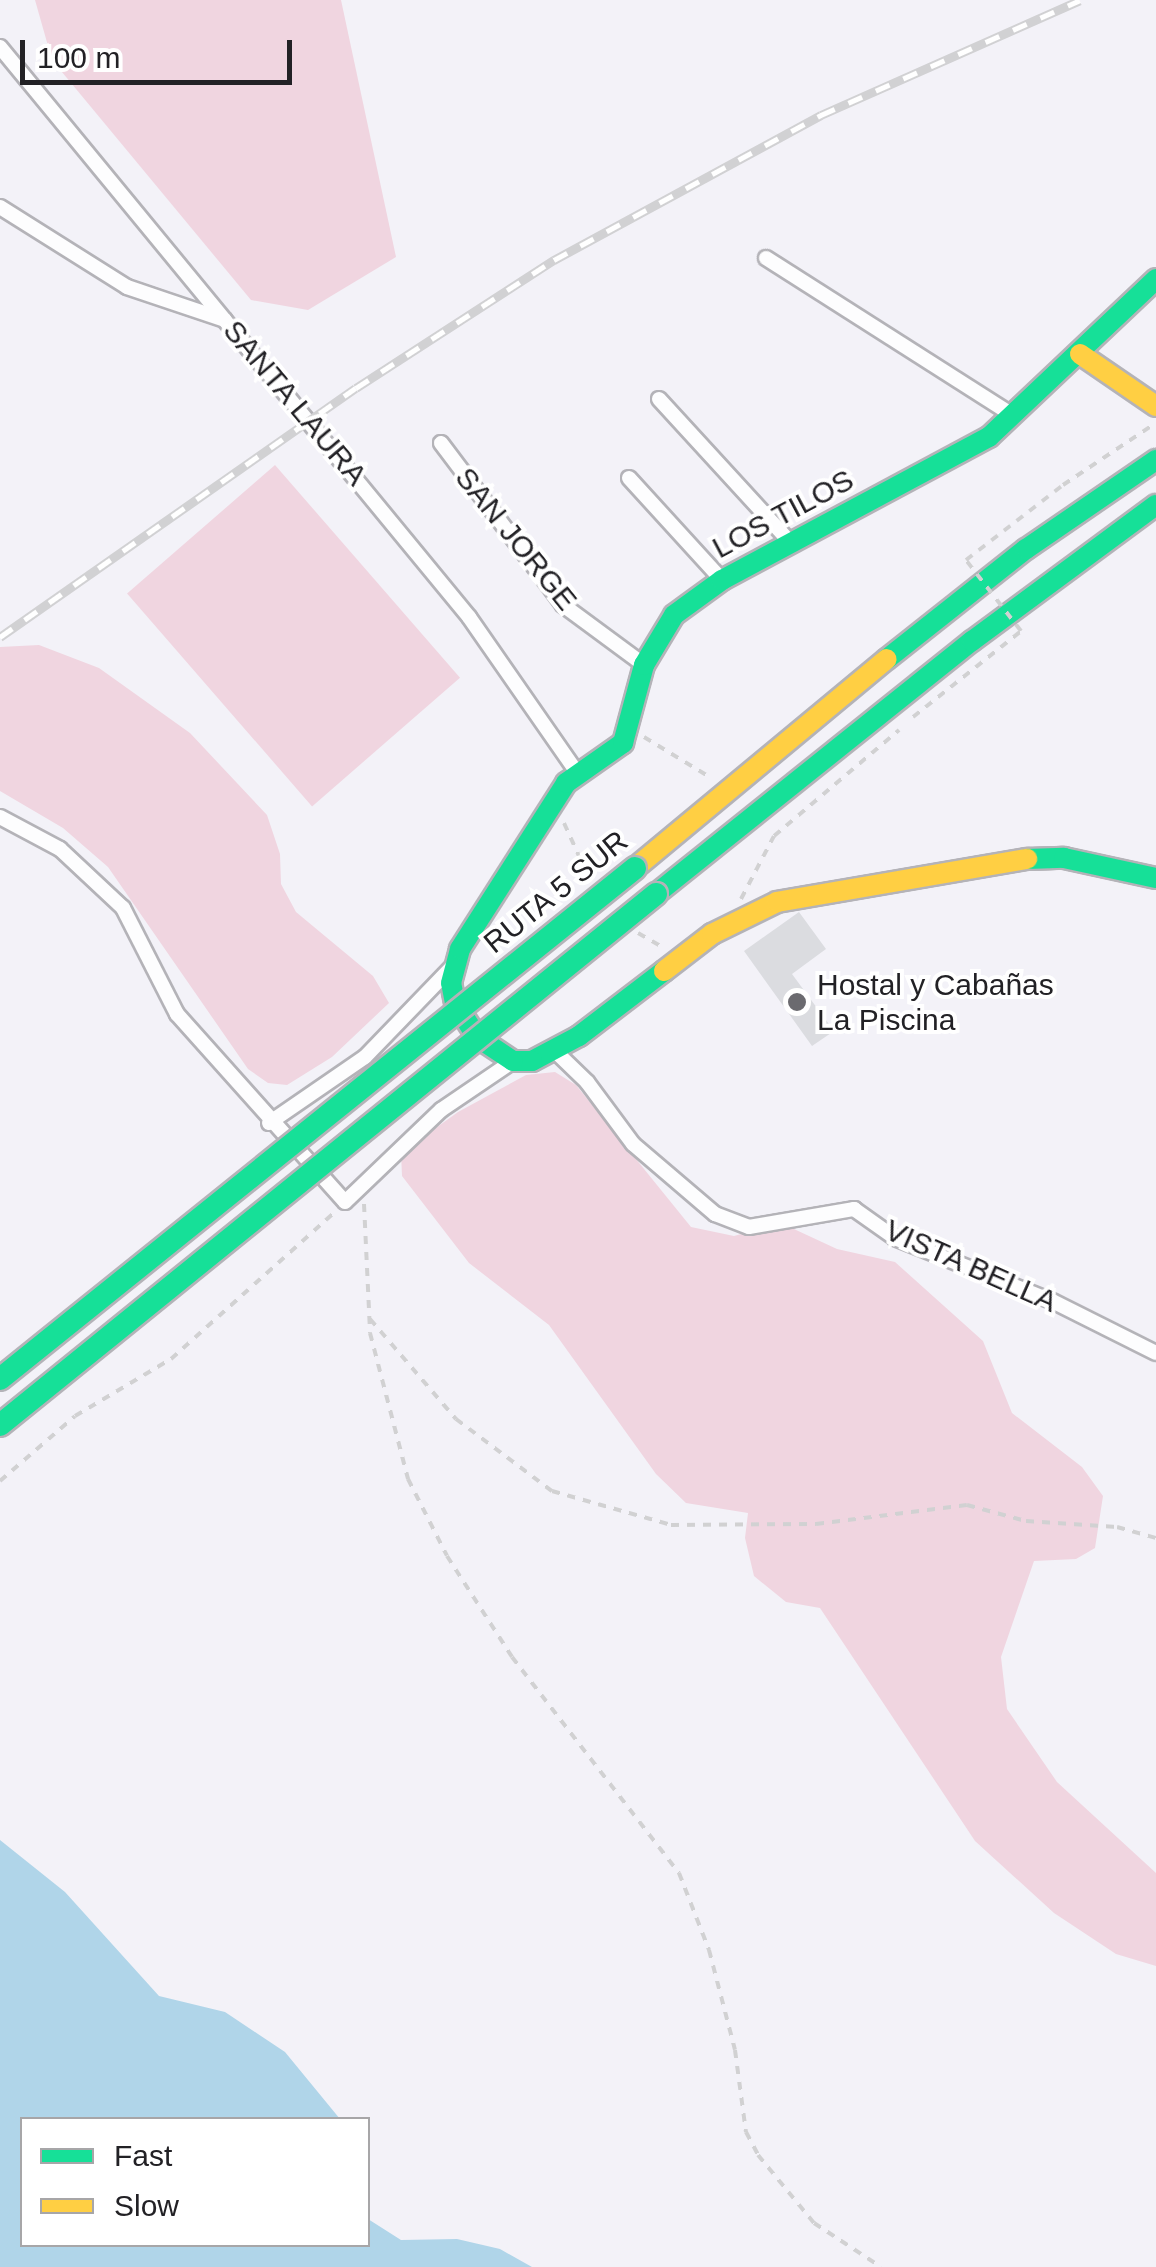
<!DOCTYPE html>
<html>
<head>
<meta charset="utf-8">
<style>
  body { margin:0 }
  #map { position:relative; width:1156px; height:2267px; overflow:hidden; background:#f3f2f8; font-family:Arial,sans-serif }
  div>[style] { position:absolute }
  .green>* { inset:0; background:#f0d5e0; transform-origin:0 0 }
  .water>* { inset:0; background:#b0d5e9 }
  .building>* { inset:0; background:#dbdce0 }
  .path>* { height:4px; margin-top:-2px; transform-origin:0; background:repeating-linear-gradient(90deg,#d1d1d2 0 8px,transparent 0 16px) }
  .roads { filter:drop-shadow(2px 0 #b4b3b8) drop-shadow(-2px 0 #b4b3b8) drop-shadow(0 2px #b4b3b8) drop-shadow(0 -2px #b4b3b8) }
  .street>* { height:14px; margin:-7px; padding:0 7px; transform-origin:7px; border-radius:7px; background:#fdfdfe }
  .fast>* { height:20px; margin:-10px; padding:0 10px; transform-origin:10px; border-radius:10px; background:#16e098 }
  .slow>* { height:20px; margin:-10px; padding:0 10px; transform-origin:10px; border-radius:10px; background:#ffcf43 }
  .rail>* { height:9px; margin-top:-4.5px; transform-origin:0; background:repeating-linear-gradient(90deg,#fff 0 15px,#d1d1d3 0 30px); box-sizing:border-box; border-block:2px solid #d1d1d3 }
  .path-bridge>* { height:4px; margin-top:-2px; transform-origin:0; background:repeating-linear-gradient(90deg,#d1d1d2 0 8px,transparent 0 16px) }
  .bridges { filter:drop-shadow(2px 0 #b4b3b8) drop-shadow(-2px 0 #b4b3b8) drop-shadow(0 2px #b4b3b8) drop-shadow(0 -2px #b4b3b8) }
  .fast-bridge>* { height:22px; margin:-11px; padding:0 11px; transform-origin:11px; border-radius:11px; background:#16e098 }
  .dots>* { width:28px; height:28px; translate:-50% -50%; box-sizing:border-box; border:5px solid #fff; border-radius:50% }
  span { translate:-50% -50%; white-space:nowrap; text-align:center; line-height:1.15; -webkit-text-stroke:8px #fff; paint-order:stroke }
  .street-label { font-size:30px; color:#222125 }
  .poi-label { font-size:30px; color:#222125 }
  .left { translate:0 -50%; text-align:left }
  .legend { position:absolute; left:20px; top:2117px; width:350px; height:130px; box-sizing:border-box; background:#fff; border:2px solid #a7a6a8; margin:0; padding:12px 18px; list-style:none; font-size:30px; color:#222125 }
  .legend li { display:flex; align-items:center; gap:20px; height:50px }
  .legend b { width:50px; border:2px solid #a7a6a8 }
  .scale { position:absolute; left:20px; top:40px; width:272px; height:45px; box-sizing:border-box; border:5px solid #222125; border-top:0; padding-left:12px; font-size:30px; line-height:35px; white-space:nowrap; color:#222125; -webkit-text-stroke:8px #fff; paint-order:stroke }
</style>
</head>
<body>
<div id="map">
  <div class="green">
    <i style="clip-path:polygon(35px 0,341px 0,396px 257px,308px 310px,251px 300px,52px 60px)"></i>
    <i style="left:275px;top:465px;width:282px;height:196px;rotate:49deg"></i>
    <i style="clip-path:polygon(39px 645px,99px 668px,190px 733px,267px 815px,280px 854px,281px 884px,296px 912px,373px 976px,389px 1003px,332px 1057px,287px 1085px,268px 1083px,248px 1069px,108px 867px,63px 828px,0 791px,0 647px)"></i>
    <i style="clip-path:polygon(555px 1072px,576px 1085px,691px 1227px,734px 1236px,781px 1223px,837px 1249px,895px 1262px,983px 1341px,1012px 1413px,1082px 1467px,1103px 1496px,1095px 1548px,1076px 1559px,1034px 1561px,1001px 1657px,1007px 1709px,1057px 1782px,1156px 1873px,1156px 1966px,1116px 1954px,1054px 1913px,975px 1841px,820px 1608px,786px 1602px,754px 1576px,745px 1538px,748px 1513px,686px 1503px,656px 1474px,549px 1325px,469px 1263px,402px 1176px,401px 1153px,458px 1112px,526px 1075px)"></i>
  </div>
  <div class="water">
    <i style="clip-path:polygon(0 1840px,65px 1892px,159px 1996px,225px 2012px,285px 2052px,340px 2119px,22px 2120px,22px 2244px,368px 2244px,368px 2219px,401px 2240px,457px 2239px,500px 2249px,532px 2267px,0 2267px)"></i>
  </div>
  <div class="building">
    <i style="clip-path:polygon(799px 912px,826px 949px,792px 974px,834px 1031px,812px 1046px,744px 951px)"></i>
  </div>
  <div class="path">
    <i style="left:1063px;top:485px;width:110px;rotate:-33.8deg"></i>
    <i style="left:644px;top:737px;width:75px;rotate:31.4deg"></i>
    <i style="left:564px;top:823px;width:60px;rotate:65.6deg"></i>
    <i style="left:741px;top:899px;width:71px;rotate:-62.4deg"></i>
    <i style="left:774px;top:836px;width:164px;rotate:-40.3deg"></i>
    <i style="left:638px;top:933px;width:30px;rotate:30deg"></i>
    <i style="left:364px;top:1204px;width:129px;rotate:87.3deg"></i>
    <i style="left:370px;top:1333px;width:151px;rotate:75.4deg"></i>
    <i style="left:408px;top:1479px;width:86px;rotate:63.1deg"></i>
    <i style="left:447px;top:1556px;width:120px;rotate:57.2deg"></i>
    <i style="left:512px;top:1657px;width:273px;rotate:52.3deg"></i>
    <i style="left:679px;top:1873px;width:83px;rotate:68.7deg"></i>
    <i style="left:709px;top:1950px;width:103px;rotate:75.4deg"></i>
    <i style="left:735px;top:2050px;width:83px;rotate:82.4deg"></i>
    <i style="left:746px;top:2132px;width:26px;rotate:62deg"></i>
    <i style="left:758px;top:2155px;width:88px;rotate:50.5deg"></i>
    <i style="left:814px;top:2223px;width:80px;rotate:33.3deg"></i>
    <i style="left:370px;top:1319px;width:132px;rotate:49.3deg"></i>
    <i style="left:456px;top:1419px;width:120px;rotate:36.9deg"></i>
    <i style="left:552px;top:1491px;width:124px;rotate:15.9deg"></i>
    <i style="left:671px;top:1525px;width:145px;rotate:-0.4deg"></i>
    <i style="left:816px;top:1524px;width:152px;rotate:-7.2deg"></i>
    <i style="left:967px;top:1505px;width:61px;rotate:15.2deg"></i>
    <i style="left:1026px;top:1521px;width:91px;rotate:3.8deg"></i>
    <i style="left:1117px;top:1527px;width:41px;rotate:15.8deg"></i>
    <i style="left:0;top:1481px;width:99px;rotate:-40.9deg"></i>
    <i style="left:75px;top:1416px;width:112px;rotate:-30.7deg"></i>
    <i style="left:171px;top:1359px;width:219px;rotate:-41.9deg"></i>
  </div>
  <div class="roads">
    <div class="street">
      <i style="left:0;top:47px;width:738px;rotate:50.55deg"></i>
      <i style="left:469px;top:617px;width:188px;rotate:55.2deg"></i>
      <i style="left:0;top:207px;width:150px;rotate:32.2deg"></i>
      <i style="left:127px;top:287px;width:103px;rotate:18.6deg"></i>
      <i style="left:766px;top:258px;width:294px;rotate:32.5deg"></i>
      <i style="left:659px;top:399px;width:194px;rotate:47.5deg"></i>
      <i style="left:441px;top:443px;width:203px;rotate:53deg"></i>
      <i style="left:563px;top:605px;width:101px;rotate:36.5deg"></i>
      <i style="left:629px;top:478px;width:138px;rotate:47.6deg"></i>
      <i style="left:0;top:817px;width:68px;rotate:28.1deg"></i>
      <i style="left:60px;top:849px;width:86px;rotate:43.1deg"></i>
      <i style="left:123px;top:908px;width:119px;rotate:63deg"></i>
      <i style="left:177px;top:1014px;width:252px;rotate:48.2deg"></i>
      <i style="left:345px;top:1202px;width:133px;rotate:-43.8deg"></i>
      <i style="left:441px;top:1110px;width:87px;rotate:-34.2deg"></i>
      <i style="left:555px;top:1051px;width:45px;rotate:44.1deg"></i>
      <i style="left:587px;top:1082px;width:77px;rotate:53.4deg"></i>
      <i style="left:633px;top:1144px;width:108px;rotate:40.5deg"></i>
      <i style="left:715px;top:1214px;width:36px;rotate:21deg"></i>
      <i style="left:749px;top:1227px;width:107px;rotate:-9.7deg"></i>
      <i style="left:854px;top:1209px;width:50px;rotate:35.3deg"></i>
      <i style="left:895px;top:1238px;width:169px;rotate:21.9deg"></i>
      <i style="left:1052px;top:1301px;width:116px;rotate:26.6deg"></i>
      <i style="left:269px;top:1123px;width:116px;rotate:-34.5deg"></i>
      <i style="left:365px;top:1057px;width:127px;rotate:-46deg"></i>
    </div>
    <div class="fast">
      <i style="left:887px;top:659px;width:177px;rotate:-38.4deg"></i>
      <i style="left:1026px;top:549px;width:158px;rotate:-34.4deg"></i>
      <i style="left:1027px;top:859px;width:37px;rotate:-2deg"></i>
      <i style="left:1064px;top:858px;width:94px;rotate:12.3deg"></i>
      <i style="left:656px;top:894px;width:405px;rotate:-38.7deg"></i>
      <i style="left:972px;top:641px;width:229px;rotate:-36.5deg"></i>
      <i style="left:664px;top:971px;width:107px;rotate:142.6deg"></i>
      <i style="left:579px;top:1036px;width:53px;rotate:152deg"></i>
      <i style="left:532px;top:1061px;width:19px;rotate:180deg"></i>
      <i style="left:513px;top:1061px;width:43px;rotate:-146.3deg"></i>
      <i style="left:477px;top:1037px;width:40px;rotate:-122.9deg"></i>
      <i style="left:455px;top:1003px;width:20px;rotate:-101deg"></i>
      <i style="left:451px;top:983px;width:35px;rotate:-75deg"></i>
      <i style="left:460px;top:949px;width:197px;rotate:-57.4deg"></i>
      <i style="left:566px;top:783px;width:70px;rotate:-35.1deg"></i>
      <i style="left:623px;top:743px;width:81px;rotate:-74.9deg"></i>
      <i style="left:644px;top:665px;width:58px;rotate:-59deg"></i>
      <i style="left:674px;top:615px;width:59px;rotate:-36.1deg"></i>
      <i style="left:722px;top:580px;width:303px;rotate:-28.2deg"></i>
      <i style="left:989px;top:437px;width:230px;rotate:-43.4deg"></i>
    </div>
    <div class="slow">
      <i style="left:1080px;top:354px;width:92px;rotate:34.4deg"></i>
      <i style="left:635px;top:868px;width:327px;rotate:-39.7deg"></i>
      <i style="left:664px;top:971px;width:61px;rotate:-37.6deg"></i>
      <i style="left:712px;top:934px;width:72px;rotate:-26.2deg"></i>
      <i style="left:777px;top:902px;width:254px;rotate:-9.8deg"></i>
    </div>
  </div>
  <div class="rail">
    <i style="left:0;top:637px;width:434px;rotate:-35deg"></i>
    <i style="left:356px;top:388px;width:236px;rotate:-32.9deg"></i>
    <i style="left:554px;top:260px;width:304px;rotate:-28.5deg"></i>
    <i style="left:821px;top:115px;width:283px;rotate:-23.9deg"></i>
  </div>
  <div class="path-bridge">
    <i style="left:913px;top:717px;width:138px;rotate:-38.5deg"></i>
    <i style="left:1021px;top:631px;width:90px;rotate:-127.8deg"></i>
    <i style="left:966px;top:560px;width:123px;rotate:-37.7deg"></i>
  </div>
  <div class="bridges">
    <div class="fast-bridge">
      <i style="left:0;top:1379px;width:815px;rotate:-38.82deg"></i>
      <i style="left:0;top:1425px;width:844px;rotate:-38.99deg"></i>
    </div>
  </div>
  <div class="dots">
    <i style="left:797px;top:1002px;background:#6b6a6f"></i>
  </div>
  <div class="street-label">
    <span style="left:295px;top:403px;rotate:50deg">SANTA LAURA</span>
    <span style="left:783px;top:514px;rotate:-28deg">LOS TILOS</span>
    <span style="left:516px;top:539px;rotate:51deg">SAN JORGE</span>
    <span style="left:556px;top:892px;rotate:-39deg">RUTA 5 SUR</span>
    <span style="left:971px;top:1266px;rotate:24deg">VISTA BELLA</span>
  </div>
  <div class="poi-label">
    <span class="left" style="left:817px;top:1002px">Hostal y Cabañas<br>La Piscina</span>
  </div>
  <ul class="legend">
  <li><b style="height:12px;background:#16e098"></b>Fast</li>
  <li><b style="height:12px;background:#ffcf43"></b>Slow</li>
  </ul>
  <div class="scale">100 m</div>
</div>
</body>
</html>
